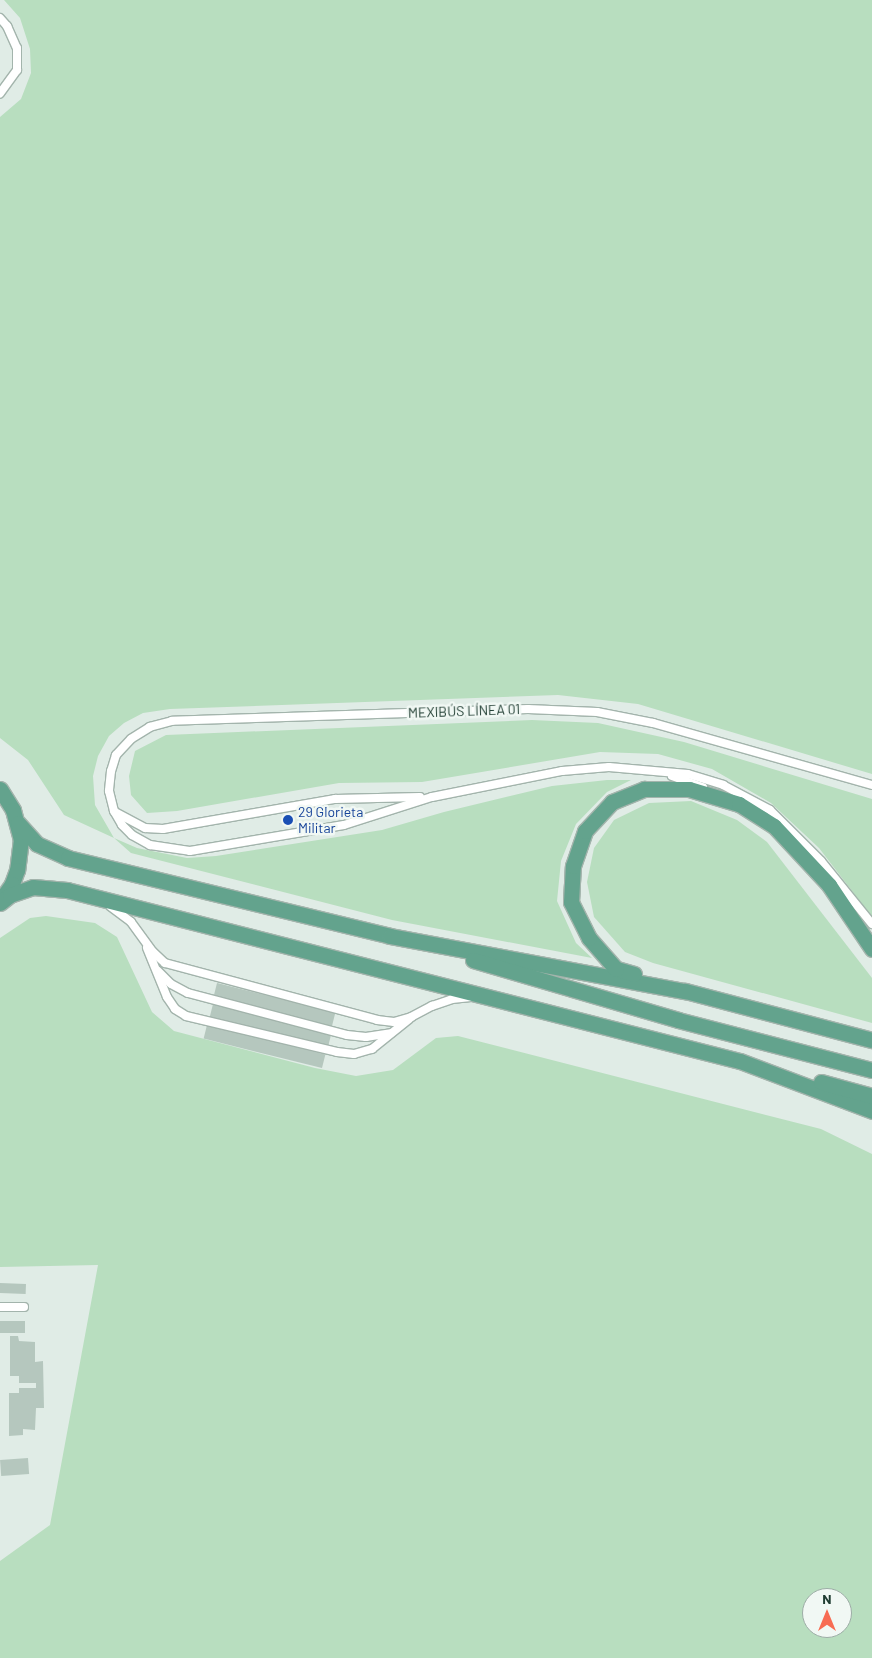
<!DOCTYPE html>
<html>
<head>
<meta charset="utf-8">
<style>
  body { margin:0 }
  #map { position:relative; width:872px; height:1658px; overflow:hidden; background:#e0ece6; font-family:Barlow,sans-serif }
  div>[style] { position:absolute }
  .green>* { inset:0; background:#b8debf }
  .building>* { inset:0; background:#b5c7be; transform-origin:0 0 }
  .roads { filter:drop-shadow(1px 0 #a3b4ac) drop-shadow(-1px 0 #a3b4ac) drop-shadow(0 1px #a3b4ac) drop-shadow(0 -1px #a3b4ac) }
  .service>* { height:8px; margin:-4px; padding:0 4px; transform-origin:4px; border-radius:4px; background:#fff }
  .primary>* { height:15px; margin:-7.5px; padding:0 7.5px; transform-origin:7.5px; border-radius:7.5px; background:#63a38d }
  .dots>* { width:14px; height:14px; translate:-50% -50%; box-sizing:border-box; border:2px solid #f1f8f4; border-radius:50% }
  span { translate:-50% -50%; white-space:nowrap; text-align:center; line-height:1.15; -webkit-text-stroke:5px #f1f8f4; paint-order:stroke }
  .street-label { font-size:14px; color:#203d32 }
  .transit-label { font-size:14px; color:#164399 }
  .left { translate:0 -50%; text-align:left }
  .north { position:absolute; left:802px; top:1588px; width:50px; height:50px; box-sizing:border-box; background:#f1f8f4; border:1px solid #9dada6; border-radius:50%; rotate:0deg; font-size:14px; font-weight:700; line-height:20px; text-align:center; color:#203d32 }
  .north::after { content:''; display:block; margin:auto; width:18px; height:22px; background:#f76c53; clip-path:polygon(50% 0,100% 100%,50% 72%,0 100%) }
</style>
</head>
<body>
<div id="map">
  <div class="green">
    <i style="clip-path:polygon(4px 0,872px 0,872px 774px,638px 704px,558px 695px,170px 709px,143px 713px,124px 723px,109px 736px,98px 756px,93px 776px,95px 805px,114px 838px,137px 848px,187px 858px,216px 856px,382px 830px,444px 812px,552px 786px,607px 780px,631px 780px,607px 792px,576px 824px,561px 861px,557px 901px,576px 943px,592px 958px,392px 920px,131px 853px,114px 838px,64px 815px,28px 760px,0 738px,0 117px,21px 99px,31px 73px,30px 49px,20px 18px)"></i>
    <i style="clip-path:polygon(532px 720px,598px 723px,684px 742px,872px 799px,872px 917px,819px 848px,771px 803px,712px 769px,658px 754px,600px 752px,422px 782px,339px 783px,177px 811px,147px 813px,131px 795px,129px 776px,135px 751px,166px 735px)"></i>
    <i style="clip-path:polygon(691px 801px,737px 820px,767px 842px,872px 978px,872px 1023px,653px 963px,625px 952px,594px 917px,587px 882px,594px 848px,614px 820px,649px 803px)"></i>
    <i style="clip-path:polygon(evenodd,46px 916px,95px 923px,117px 937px,152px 1012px,174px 1031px,315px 1068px,356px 1076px,393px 1070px,436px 1038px,458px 1036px,821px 1129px,872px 1154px,872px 1658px,0 1658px,0 1561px,50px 1525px,98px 1265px,0 1267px,0 938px,30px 918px,46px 916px,812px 1598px,842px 1598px,842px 1628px,812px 1628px,812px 1598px)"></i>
  </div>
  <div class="building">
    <i style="left:217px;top:983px;width:122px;height:14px;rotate:14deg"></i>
    <i style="left:213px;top:1004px;width:122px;height:14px;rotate:14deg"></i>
    <i style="left:207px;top:1025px;width:122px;height:14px;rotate:14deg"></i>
    <i style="left:0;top:1283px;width:26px;height:10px;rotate:2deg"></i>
    <i style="left:0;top:1321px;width:25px;height:12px"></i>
    <i style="clip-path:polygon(10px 1336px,18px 1336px,19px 1341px,35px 1342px,35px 1362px,43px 1361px,44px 1408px,36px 1408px,35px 1430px,23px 1429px,23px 1435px,9px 1436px,9px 1393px,19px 1393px,19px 1388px,36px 1388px,36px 1383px,19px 1383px,19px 1376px,10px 1376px)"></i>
    <i style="left:28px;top:1458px;width:16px;height:28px;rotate:86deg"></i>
  </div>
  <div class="roads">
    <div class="service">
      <i style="left:0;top:18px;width:11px;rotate:49deg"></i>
      <i style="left:7px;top:26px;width:24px;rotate:66deg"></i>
      <i style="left:17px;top:48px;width:22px;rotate:90deg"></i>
      <i style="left:17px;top:70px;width:29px;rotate:126deg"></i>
      <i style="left:672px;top:776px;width:33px;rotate:20deg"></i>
      <i style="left:872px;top:785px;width:228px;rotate:-164.2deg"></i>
      <i style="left:653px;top:723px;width:57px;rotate:-168.9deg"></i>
      <i style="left:597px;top:712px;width:69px;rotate:-177.5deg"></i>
      <i style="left:528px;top:709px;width:356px;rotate:178.1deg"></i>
      <i style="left:172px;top:721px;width:23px;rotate:165deg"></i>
      <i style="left:150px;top:727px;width:22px;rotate:148deg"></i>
      <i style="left:131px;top:739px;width:22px;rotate:133deg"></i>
      <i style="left:116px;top:755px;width:17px;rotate:107deg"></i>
      <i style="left:111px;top:771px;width:20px;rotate:96deg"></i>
      <i style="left:109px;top:791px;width:21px;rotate:76deg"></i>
      <i style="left:114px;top:811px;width:16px;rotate:60deg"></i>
      <i style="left:122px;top:825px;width:14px;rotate:45deg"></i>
      <i style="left:132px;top:835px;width:21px;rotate:29deg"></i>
      <i style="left:150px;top:845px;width:40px;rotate:8.5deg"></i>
      <i style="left:190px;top:851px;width:156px;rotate:-9.6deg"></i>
      <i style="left:344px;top:825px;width:92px;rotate:-17.7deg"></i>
      <i style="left:432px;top:797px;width:133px;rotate:-11.3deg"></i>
      <i style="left:562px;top:771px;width:47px;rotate:-4.9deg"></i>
      <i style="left:609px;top:767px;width:79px;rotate:5.1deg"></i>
      <i style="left:688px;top:774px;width:37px;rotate:17deg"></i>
      <i style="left:723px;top:785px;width:53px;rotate:28deg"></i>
      <i style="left:770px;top:810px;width:72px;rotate:45deg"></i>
      <i style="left:821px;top:861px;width:81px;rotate:51deg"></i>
      <i style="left:115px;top:812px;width:34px;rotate:28deg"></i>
      <i style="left:145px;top:828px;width:18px;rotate:3deg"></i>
      <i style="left:163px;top:829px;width:175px;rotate:-9.9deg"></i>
      <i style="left:335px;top:799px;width:85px;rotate:-1.3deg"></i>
      <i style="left:110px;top:906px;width:26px;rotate:37deg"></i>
      <i style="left:131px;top:922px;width:37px;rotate:54deg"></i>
      <i style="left:153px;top:952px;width:16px;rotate:43deg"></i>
      <i style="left:165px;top:963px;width:220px;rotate:15deg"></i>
      <i style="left:377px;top:1020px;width:17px;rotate:7deg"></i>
      <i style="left:394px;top:1022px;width:18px;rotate:-16deg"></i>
      <i style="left:411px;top:1017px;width:24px;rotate:-28deg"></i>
      <i style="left:432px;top:1006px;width:21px;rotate:-19deg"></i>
      <i style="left:452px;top:999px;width:19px;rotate:-6deg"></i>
      <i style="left:147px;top:948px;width:53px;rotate:67.8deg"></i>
      <i style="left:167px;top:997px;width:14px;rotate:56deg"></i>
      <i style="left:175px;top:1009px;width:13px;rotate:32deg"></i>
      <i style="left:186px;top:1016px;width:155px;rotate:13.4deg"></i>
      <i style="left:337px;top:1052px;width:17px;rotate:7deg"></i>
      <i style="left:354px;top:1054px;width:19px;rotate:-16deg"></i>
      <i style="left:372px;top:1049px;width:48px;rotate:-39deg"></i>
      <i style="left:158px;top:971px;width:18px;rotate:45deg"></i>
      <i style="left:171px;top:984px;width:19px;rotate:28deg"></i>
      <i style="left:188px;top:993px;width:164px;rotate:14.8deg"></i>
      <i style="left:347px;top:1035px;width:19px;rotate:6deg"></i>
      <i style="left:366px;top:1037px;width:25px;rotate:-9deg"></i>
      <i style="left:0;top:1307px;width:24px"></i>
    </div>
    <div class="primary">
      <i style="left:0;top:789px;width:25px;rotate:58deg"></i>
      <i style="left:13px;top:810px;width:30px;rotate:75deg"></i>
      <i style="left:21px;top:839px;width:31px;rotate:97deg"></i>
      <i style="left:17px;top:870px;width:15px;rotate:110deg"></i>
      <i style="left:12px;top:884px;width:19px;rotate:125deg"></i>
      <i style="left:18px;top:823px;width:28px;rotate:48deg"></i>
      <i style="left:37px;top:844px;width:34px;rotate:24deg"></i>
      <i style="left:68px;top:858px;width:331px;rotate:13.6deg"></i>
      <i style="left:390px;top:936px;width:300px;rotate:10.6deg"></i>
      <i style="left:685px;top:991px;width:193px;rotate:14.7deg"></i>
      <i style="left:0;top:903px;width:13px;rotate:-39deg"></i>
      <i style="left:10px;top:895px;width:24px;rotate:-19deg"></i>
      <i style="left:33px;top:887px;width:34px;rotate:5deg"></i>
      <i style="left:67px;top:890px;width:694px;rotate:14.26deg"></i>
      <i style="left:740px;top:1061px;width:141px;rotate:20.7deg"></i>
      <i style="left:473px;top:960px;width:214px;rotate:16.3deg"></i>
      <i style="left:678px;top:1020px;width:200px;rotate:14.5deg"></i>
      <i style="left:634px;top:974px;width:19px;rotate:-164deg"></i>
      <i style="left:616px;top:969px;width:41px;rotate:-131.1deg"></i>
      <i style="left:589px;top:938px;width:40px;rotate:-116.6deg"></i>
      <i style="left:571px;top:902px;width:36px;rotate:-87deg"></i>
      <i style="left:573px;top:866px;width:37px;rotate:-71deg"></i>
      <i style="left:585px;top:831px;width:40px;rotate:-47deg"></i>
      <i style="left:612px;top:802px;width:35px;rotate:-22deg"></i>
      <i style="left:644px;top:789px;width:45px"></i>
      <i style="left:689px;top:789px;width:52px;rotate:16.7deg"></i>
      <i style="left:739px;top:804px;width:41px;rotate:32.2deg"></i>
      <i style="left:774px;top:826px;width:81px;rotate:47deg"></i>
      <i style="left:829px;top:885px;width:77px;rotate:56.1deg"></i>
      <i style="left:821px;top:1082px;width:53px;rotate:15.4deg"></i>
    </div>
  </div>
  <div class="dots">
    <i style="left:288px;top:820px;background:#1a4fb4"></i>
  </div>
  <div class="street-label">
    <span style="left:464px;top:711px;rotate:-2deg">MEXIBÚS LÍNEA 01</span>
  </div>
  <div class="transit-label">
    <span class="left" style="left:298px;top:820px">29 Glorieta<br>Militar</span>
  </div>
  <div class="north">N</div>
</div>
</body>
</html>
